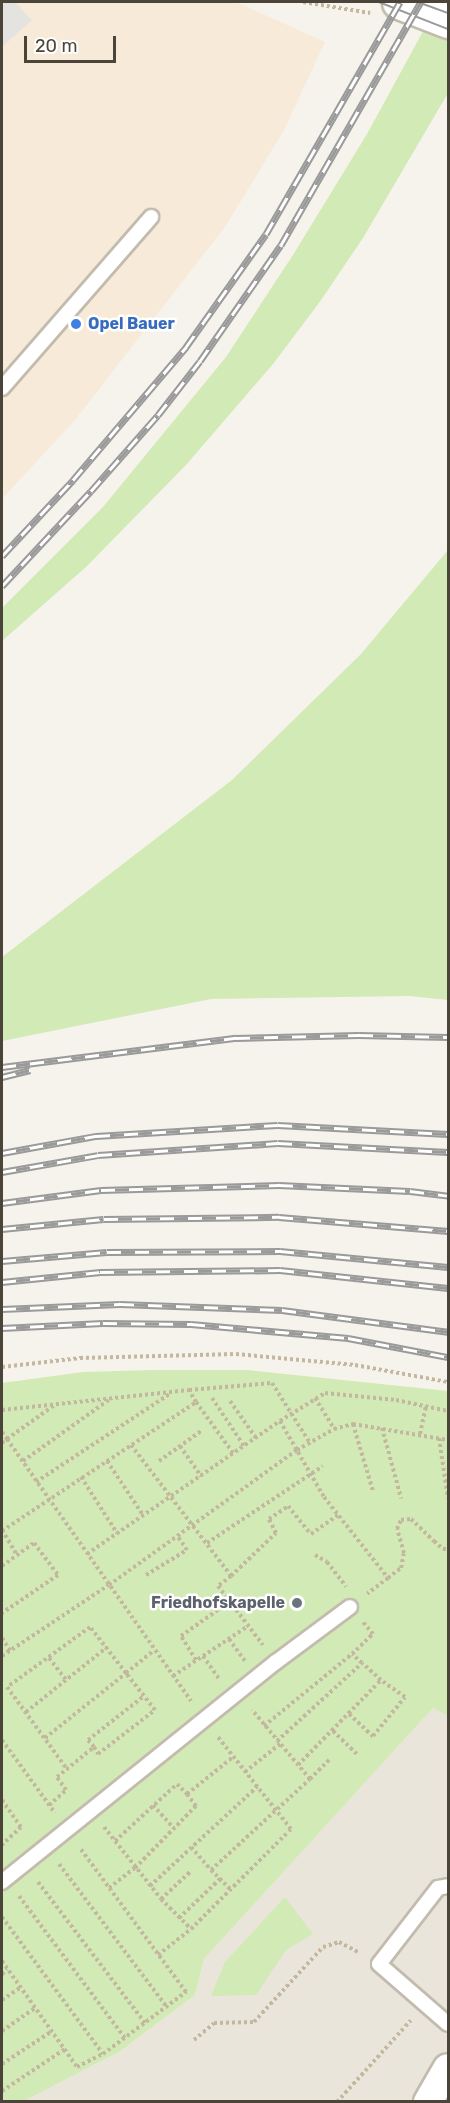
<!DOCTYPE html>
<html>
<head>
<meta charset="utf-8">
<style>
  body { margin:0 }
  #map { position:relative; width:450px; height:2103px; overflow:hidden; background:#f6f3ec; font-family:Rubik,sans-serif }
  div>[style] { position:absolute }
  .residential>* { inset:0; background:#eae5da }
  .commercial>* { inset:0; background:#f7ead8 }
  .green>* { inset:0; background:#d2eab5 }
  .parking>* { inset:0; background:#e5e3e0 }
  .path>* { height:4px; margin-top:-2px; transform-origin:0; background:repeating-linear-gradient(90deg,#c4b79f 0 3px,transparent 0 6px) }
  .roads { filter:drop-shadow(2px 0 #c2bbae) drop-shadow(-2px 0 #c2bbae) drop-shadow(0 2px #c2bbae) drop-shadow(0 -2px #c2bbae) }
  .service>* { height:14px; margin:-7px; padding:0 7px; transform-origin:7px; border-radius:7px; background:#fff }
  .minor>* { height:28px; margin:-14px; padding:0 14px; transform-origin:14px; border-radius:14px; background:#fff }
  .tertiary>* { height:33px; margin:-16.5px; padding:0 16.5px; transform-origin:16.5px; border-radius:16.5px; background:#fff }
  .tram>* { height:1.5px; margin:-0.75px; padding:0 0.75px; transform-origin:0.75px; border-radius:0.75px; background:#9a9a9a }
  .rail>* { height:7px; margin-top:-3.5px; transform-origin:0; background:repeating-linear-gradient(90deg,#fff 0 14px,#9a9a9a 0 28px); box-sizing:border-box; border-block:2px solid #9a9a9a }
  .dots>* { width:16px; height:16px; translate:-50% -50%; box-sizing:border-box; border:3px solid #fff; border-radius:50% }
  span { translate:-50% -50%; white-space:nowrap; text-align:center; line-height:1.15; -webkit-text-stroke:5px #fff; paint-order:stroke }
  .shop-label { font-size:16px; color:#366cbe; font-weight:700 }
  .left { translate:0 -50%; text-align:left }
  .worship-label { font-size:16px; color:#5b616d; font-weight:700 }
  .right { translate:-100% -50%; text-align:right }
  .frame { position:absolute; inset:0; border:3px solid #4b4439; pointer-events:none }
  .scale { position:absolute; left:24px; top:36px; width:92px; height:27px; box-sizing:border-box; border:3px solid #4b4439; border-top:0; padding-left:8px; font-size:18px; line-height:21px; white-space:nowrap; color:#4b4439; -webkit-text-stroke:4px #fff; paint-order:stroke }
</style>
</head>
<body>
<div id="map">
  <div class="residential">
    <i style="clip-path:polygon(433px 1708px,448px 1716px,448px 2101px,22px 2102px,119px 2052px,195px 1995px,204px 1959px)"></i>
  </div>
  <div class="commercial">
    <i style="clip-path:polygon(2px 2px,236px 2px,325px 42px,283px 132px,225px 227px,75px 420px,2px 499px)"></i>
  </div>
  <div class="green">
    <i style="clip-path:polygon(439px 2px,448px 2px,448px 93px,363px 238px,319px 303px,273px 364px,186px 465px,86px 567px,2px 641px,2px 608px,103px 507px,226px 357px,293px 255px,367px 134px)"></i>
    <i style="clip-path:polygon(448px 550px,448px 1000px,410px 996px,211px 999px,2px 1041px,2px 957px,232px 780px,361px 654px)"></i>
    <i style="clip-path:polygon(153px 1370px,247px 1370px,448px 1391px,448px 1716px,433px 1708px,204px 1959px,195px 1995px,119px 2052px,22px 2102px,2px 2101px,2px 1383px,83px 1372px)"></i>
    <i style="clip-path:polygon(285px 1897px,313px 1934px,286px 1950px,256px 1995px,211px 1996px,225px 1962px)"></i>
  </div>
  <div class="parking">
    <i style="clip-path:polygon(2px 2px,15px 2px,32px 20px,2px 47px)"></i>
  </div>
  <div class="path">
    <i style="left:303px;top:2px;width:68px;rotate:9.3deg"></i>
    <i style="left:2px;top:1367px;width:79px;rotate:-6.6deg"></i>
    <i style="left:80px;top:1358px;width:156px;rotate:-1.5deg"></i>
    <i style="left:236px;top:1354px;width:120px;rotate:5.3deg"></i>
    <i style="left:355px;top:1365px;width:95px;rotate:10.4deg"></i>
    <i style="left:212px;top:1398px;width:58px;rotate:56.3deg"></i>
    <i style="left:315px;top:1398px;width:36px;rotate:58deg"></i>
    <i style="left:230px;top:1401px;width:45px;rotate:54.9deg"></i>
    <i style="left:196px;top:1402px;width:14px;rotate:-120deg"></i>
    <i style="left:189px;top:1390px;width:83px;rotate:-4.8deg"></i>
    <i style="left:272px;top:1383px;width:71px;rotate:57.7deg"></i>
    <i style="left:2px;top:1410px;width:188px;rotate:-6.1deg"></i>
    <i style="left:280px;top:1421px;width:53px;rotate:-31.9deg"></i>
    <i style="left:325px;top:1393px;width:71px;rotate:5.6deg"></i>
    <i style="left:396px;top:1400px;width:53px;rotate:11.9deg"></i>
    <i style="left:353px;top:1424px;width:70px;rotate:73.4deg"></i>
    <i style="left:382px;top:1428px;width:73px;rotate:74.8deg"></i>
    <i style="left:2px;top:1432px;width:9px;rotate:54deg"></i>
    <i style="left:7px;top:1439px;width:60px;rotate:-35.5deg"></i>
    <i style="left:420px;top:1434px;width:29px;rotate:-78deg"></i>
    <i style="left:439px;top:1438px;width:61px;rotate:81.5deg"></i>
    <i style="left:2px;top:1443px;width:6px;rotate:-39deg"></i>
    <i style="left:7px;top:1439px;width:320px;rotate:54.9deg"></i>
    <i style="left:131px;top:1445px;width:165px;rotate:52.6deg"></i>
    <i style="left:231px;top:1576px;width:16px;rotate:142deg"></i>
    <i style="left:218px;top:1586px;width:74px;rotate:52.7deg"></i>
    <i style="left:180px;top:1446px;width:37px;rotate:55deg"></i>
    <i style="left:23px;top:1461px;width:107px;rotate:-35.5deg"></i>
    <i style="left:107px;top:1461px;width:65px;rotate:56.3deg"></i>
    <i style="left:159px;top:1461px;width:52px;rotate:-35.5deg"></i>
    <i style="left:81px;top:1477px;width:67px;rotate:57.3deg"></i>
    <i style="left:36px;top:1482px;width:162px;rotate:-33.4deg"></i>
    <i style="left:2px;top:1530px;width:29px;rotate:59deg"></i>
    <i style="left:2px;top:1531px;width:233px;rotate:-33.6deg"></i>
    <i style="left:196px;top:1402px;width:63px;rotate:54deg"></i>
    <i style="left:207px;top:1543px;width:139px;rotate:-33.6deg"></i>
    <i style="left:87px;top:1554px;width:234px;rotate:-34.6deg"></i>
    <i style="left:280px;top:1421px;width:88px;rotate:59.9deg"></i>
    <i style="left:324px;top:1497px;width:103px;rotate:51.7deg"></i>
    <i style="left:388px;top:1578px;width:26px;rotate:143deg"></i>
    <i style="left:315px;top:1555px;width:14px;rotate:30deg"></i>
    <i style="left:327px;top:1562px;width:31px;rotate:52deg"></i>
    <i style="left:2px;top:1566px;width:39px;rotate:-36deg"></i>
    <i style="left:34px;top:1543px;width:40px;rotate:53deg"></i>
    <i style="left:58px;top:1575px;width:68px;rotate:145.8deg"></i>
    <i style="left:146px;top:1575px;width:48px;rotate:-31.4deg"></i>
    <i style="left:187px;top:1550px;width:18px;rotate:-124deg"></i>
    <i style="left:231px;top:1576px;width:62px;rotate:-43.7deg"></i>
    <i style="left:276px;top:1533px;width:16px;rotate:-117deg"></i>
    <i style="left:269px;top:1519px;width:23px;rotate:-34deg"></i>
    <i style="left:288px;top:1506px;width:36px;rotate:51deg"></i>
    <i style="left:311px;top:1534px;width:33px;rotate:-35deg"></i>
    <i style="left:388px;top:1578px;width:16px;rotate:-38deg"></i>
    <i style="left:401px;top:1568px;width:15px;rotate:-79deg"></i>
    <i style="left:404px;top:1553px;width:25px;rotate:-106deg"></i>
    <i style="left:397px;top:1529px;width:10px;rotate:-66deg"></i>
    <i style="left:401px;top:1520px;width:10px;rotate:-6deg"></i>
    <i style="left:411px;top:1519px;width:32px;rotate:44deg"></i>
    <i style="left:434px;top:1541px;width:12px;rotate:42deg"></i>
    <i style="left:443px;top:1549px;width:5px"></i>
    <i style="left:2px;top:1638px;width:15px;rotate:58deg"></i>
    <i style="left:229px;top:1639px;width:27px;rotate:54deg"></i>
    <i style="left:2px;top:1656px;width:128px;rotate:-33.6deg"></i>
    <i style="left:109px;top:1585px;width:231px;rotate:-35.7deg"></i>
    <i style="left:297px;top:1450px;width:43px;rotate:-29.6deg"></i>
    <i style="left:334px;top:1429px;width:20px;rotate:-15deg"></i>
    <i style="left:353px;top:1424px;width:96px;rotate:9.6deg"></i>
    <i style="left:203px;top:1656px;width:28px;rotate:55deg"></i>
    <i style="left:49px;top:1658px;width:28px;rotate:52deg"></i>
    <i style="left:196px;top:1660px;width:28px;rotate:-122deg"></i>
    <i style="left:181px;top:1636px;width:59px;rotate:-35.3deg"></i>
    <i style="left:173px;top:1676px;width:90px;rotate:-33.7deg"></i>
    <i style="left:26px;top:1712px;width:104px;rotate:-38.7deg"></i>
    <i style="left:349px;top:1714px;width:33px;rotate:43deg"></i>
    <i style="left:373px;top:1736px;width:50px;rotate:-50.6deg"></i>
    <i style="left:405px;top:1697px;width:29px;rotate:-145deg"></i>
    <i style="left:264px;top:1726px;width:114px;rotate:-39.3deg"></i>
    <i style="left:333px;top:1731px;width:33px;rotate:44deg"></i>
    <i style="left:45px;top:1738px;width:104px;rotate:-38.7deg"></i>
    <i style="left:126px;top:1673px;width:58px;rotate:-128deg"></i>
    <i style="left:90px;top:1627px;width:102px;rotate:144.1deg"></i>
    <i style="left:7px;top:1687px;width:102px;rotate:53.8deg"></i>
    <i style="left:2px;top:1740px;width:90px;rotate:54deg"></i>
    <i style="left:277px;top:1741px;width:115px;rotate:-42.5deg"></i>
    <i style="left:362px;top:1663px;width:13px;rotate:-138deg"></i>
    <i style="left:352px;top:1654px;width:29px;rotate:-44deg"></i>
    <i style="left:373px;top:1634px;width:16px;rotate:-130deg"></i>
    <i style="left:94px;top:1747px;width:9px;rotate:-131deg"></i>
    <i style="left:88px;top:1740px;width:71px;rotate:-38.2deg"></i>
    <i style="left:298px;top:1765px;width:119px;rotate:-45.7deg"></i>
    <i style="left:381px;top:1680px;width:25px;rotate:-138deg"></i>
    <i style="left:245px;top:1772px;width:45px;rotate:-38.7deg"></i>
    <i style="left:310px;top:1779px;width:27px;rotate:-45deg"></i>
    <i style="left:2px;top:1800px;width:33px;rotate:55deg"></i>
    <i style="left:21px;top:1827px;width:26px;rotate:137deg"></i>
    <i style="left:49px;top:1805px;width:23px;rotate:-41deg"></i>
    <i style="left:66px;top:1790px;width:16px;rotate:-125deg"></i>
    <i style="left:57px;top:1777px;width:48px;rotate:-39deg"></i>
    <i style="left:94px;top:1747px;width:8px;rotate:60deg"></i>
    <i style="left:98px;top:1754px;width:72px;rotate:-37.7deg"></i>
    <i style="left:155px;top:1710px;width:47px;rotate:-128.1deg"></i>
    <i style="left:126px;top:1673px;width:36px;rotate:-39deg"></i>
    <i style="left:153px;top:1805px;width:31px;rotate:48deg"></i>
    <i style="left:104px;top:1827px;width:92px;rotate:51.6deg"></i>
    <i style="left:161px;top:1899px;width:42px;rotate:45deg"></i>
    <i style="left:115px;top:1841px;width:84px;rotate:-42.6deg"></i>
    <i style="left:177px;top:1784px;width:14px;rotate:45deg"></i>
    <i style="left:191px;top:1847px;width:30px;rotate:49deg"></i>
    <i style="left:59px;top:1864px;width:178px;rotate:53deg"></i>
    <i style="left:38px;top:1882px;width:177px;rotate:52.8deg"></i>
    <i style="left:150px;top:1886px;width:146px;rotate:-42.8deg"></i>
    <i style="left:109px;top:1888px;width:33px;rotate:-38deg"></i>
    <i style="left:135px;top:1868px;width:87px;rotate:-45.5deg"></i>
    <i style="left:196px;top:1806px;width:15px;rotate:-127deg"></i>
    <i style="left:187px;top:1794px;width:59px;rotate:-38.8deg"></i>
    <i style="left:230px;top:1889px;width:27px;rotate:-135deg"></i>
    <i style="left:211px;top:1870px;width:134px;rotate:-42.6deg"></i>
    <i style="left:310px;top:1779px;width:90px;rotate:-130deg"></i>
    <i style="left:19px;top:1896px;width:177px;rotate:53.3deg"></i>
    <i style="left:161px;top:1899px;width:41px;rotate:-43deg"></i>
    <i style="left:2px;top:1917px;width:170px;rotate:53.6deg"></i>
    <i style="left:179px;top:1918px;width:58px;rotate:-43.6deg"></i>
    <i style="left:158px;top:1955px;width:42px;rotate:-38.2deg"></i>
    <i style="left:191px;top:1929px;width:141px;rotate:-45deg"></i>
    <i style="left:291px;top:1829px;width:119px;rotate:-128.5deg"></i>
    <i style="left:2px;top:1961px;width:130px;rotate:54.7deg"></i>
    <i style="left:77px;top:2067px;width:29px;rotate:-27deg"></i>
    <i style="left:103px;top:2054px;width:104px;rotate:-36.8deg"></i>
    <i style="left:186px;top:1992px;width:179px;rotate:-126.4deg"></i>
    <i style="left:2px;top:1974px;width:7px;rotate:-34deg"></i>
    <i style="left:2px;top:2000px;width:23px;rotate:-34deg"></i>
    <i style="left:2px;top:2031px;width:40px;rotate:-34.9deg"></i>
    <i style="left:194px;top:2040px;width:26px;rotate:-40deg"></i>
    <i style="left:214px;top:2023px;width:40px;rotate:-1.4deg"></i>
    <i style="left:254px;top:2022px;width:102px;rotate:-47.4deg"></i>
    <i style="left:323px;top:1947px;width:17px;rotate:-17deg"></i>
    <i style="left:339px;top:1942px;width:24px;rotate:28deg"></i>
    <i style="left:2px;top:2064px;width:60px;rotate:-33.4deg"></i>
    <i style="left:2px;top:2091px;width:76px;rotate:-33.7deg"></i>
    <i style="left:337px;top:2102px;width:110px;rotate:-47.9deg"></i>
  </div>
  <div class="roads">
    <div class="service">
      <i style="left:2px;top:388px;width:227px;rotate:-48.9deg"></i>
      <i style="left:2px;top:1882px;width:351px;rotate:-38.8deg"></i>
      <i style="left:276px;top:1662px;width:92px;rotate:-36.6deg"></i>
      <i style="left:448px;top:1886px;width:10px;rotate:169deg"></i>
      <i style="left:438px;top:1888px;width:96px;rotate:127.8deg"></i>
      <i style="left:379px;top:1964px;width:91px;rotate:41deg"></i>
    </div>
    <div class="minor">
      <i style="left:428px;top:2102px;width:39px;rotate:-60deg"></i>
    </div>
    <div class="tertiary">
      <i style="left:399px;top:2px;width:53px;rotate:21.2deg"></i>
    </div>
  </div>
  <div class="tram">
    <i style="left:379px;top:2px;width:74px;rotate:21.4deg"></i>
    <i style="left:418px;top:2px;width:32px;rotate:20deg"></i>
  </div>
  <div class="rail">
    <i style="left:2px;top:556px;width:104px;rotate:-46.9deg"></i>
    <i style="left:73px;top:480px;width:175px;rotate:-49.6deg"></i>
    <i style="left:186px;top:347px;width:138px;rotate:-54.7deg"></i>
    <i style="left:266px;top:234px;width:268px;rotate:-60deg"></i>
    <i style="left:2px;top:586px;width:130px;rotate:-46.9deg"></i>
    <i style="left:91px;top:491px;width:101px;rotate:-48.6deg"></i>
    <i style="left:158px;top:415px;width:68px;rotate:-52.1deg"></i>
    <i style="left:200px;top:361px;width:141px;rotate:-55.1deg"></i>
    <i style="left:281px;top:245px;width:280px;rotate:-60.1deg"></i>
    <i style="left:2px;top:1067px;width:236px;rotate:-7.1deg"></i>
    <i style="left:236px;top:1038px;width:123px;rotate:-1.4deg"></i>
    <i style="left:359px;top:1035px;width:89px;rotate:1.3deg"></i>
    <i style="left:2px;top:1077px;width:29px;rotate:-14deg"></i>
    <i style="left:2px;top:1153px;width:96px;rotate:-10.3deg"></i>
    <i style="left:96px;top:1136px;width:182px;rotate:-3.5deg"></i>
    <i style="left:278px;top:1125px;width:170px;rotate:3deg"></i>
    <i style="left:2px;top:1172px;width:97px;rotate:-10deg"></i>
    <i style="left:98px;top:1155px;width:180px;rotate:-3.8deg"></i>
    <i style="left:278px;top:1143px;width:170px;rotate:3deg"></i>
    <i style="left:2px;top:1203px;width:100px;rotate:-7.5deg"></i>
    <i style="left:101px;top:1190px;width:178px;rotate:-1.6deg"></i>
    <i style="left:279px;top:1185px;width:131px;rotate:2.6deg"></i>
    <i style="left:410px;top:1191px;width:38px;rotate:7deg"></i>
    <i style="left:2px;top:1229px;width:102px;rotate:-5.6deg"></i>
    <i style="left:104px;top:1219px;width:175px;rotate:-0.7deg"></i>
    <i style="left:279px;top:1217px;width:170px;rotate:4.7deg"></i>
    <i style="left:2px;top:1261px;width:105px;rotate:-4.9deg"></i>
    <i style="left:107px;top:1252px;width:173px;rotate:-0.3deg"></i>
    <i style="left:280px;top:1251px;width:169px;rotate:5.4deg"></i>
    <i style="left:2px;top:1282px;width:99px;rotate:-5.8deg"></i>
    <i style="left:100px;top:1272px;width:180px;rotate:-0.6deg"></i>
    <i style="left:280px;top:1270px;width:169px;rotate:6.1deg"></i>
    <i style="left:2px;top:1309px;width:118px;rotate:-2.4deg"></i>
    <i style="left:120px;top:1304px;width:162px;rotate:2.1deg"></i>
    <i style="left:282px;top:1310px;width:167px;rotate:7.5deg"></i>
    <i style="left:2px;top:1328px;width:101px;rotate:-2.8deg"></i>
    <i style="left:103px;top:1323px;width:88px;rotate:0.7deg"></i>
    <i style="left:191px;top:1324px;width:158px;rotate:5.1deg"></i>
    <i style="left:348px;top:1338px;width:102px;rotate:10.8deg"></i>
  </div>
  <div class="dots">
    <i style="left:76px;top:324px;background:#3f7fe0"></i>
    <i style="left:297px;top:1603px;background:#6b7280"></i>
  </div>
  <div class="shop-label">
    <span class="left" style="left:88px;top:324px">Opel Bauer</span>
  </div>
  <div class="worship-label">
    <span class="right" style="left:285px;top:1603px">Friedhofskapelle</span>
  </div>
  <div class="frame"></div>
  <div class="scale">20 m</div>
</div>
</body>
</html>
